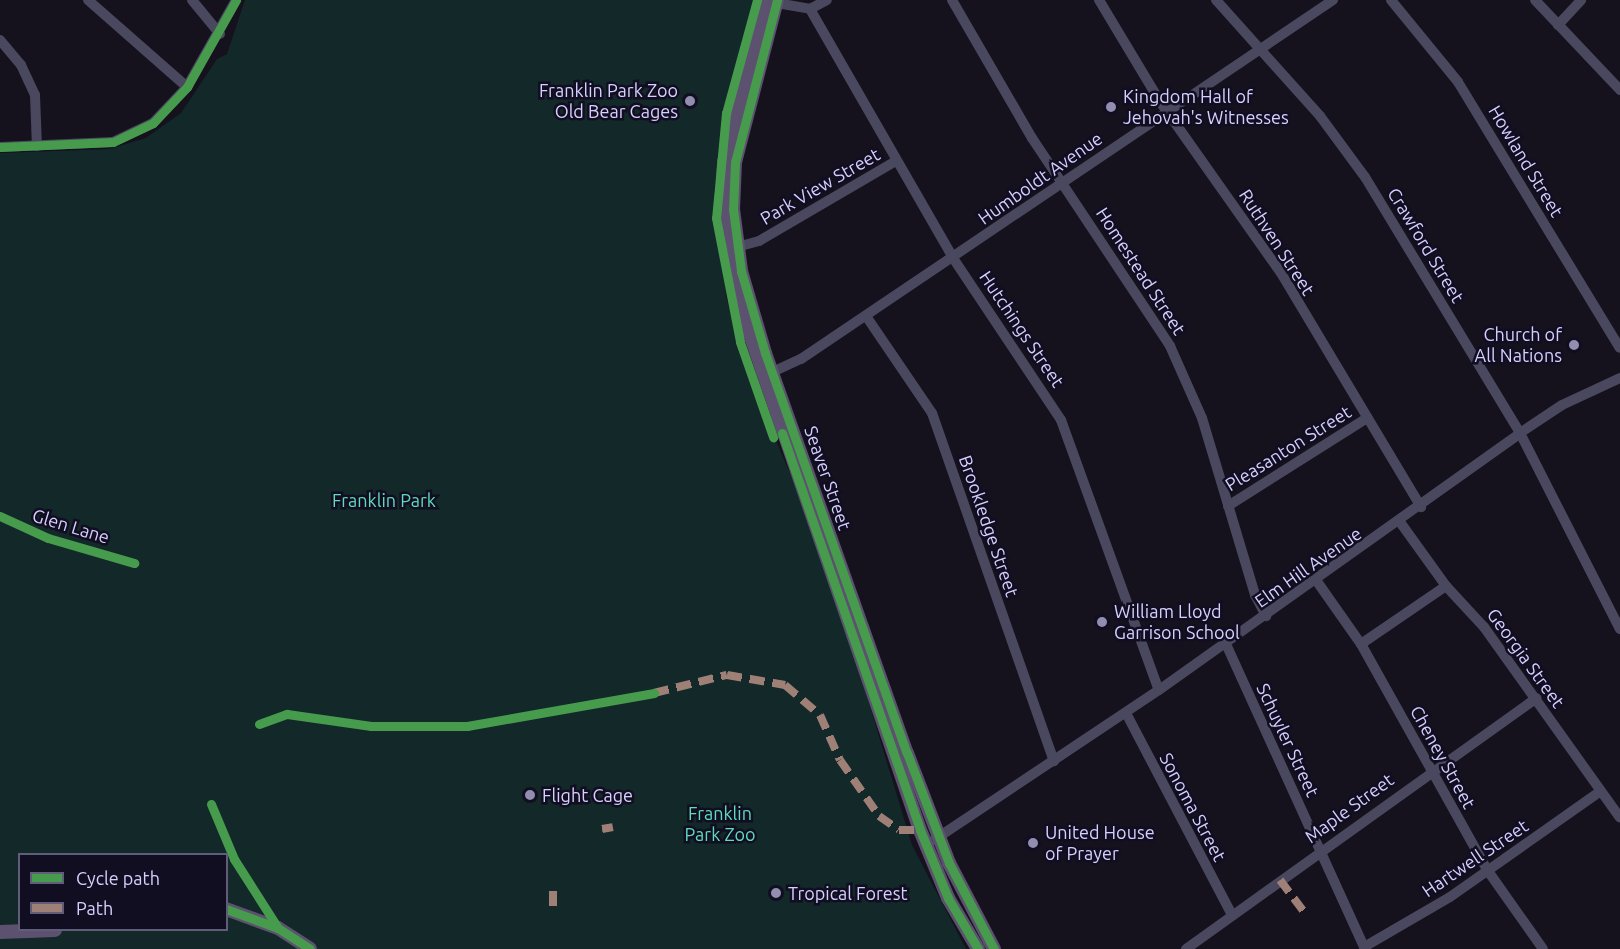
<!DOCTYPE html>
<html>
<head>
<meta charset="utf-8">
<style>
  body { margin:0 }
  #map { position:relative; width:1620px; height:949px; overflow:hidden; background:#15121d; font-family:Ubuntu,sans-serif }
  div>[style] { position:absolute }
  .green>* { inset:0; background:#122829 }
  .minor>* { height:10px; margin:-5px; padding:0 5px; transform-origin:5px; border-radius:5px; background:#49485e }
  .major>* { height:14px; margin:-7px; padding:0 7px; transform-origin:7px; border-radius:7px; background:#5c516f }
  .quiet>* { height:8px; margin-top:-4px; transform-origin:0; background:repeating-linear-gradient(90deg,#9e8076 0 15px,transparent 0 23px) }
  .cycleway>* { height:9px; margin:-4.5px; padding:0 4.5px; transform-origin:4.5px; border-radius:4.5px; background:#469c4c }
  .dots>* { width:16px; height:16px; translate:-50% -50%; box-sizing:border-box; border:3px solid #120e22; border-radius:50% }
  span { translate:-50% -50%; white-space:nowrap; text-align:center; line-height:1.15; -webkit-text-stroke:5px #120e22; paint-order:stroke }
  .poi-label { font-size:18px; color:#d6d0fe }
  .right { translate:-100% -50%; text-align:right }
  .left { translate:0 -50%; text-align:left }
  .street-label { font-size:18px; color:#d6d0fe }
  .park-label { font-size:18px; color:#5edcbd }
  .legend { position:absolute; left:18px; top:853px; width:210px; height:78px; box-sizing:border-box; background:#120e22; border:2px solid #605c7a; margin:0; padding:8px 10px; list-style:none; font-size:18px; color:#d6d0fe }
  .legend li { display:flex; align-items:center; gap:12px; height:30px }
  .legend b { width:30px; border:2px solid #605c7a }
</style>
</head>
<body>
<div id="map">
  <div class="green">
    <i style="clip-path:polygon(evenodd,245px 0,758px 0,723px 123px,714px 193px,727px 300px,747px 373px,805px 508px,848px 634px,912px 845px,966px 949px,0 949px,0 153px,109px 149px,146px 138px,181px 113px,217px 59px,227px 54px,245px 0,20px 854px,226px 854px,226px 930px,20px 930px,20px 854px)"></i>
  </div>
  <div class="minor">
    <i style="left:88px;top:0;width:132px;rotate:41.3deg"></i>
    <i style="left:192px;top:0;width:44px;rotate:50.5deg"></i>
    <i style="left:952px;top:0;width:160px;rotate:59.9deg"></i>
    <i style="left:1032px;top:138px;width:250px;rotate:56.4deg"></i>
    <i style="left:1170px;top:346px;width:79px;rotate:66deg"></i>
    <i style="left:1202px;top:418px;width:185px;rotate:73.3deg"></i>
    <i style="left:1255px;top:595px;width:24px;rotate:62deg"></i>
    <i style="left:1099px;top:0;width:120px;rotate:59deg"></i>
    <i style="left:1161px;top:103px;width:208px;rotate:54.8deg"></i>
    <i style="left:1281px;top:273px;width:273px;rotate:59.1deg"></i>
    <i style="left:1216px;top:0;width:156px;rotate:48.1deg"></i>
    <i style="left:1320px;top:116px;width:76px;rotate:53.6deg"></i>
    <i style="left:1365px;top:177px;width:299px;rotate:58.8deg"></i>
    <i style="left:1520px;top:433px;width:220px;rotate:63deg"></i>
    <i style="left:1391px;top:0;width:106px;rotate:50.7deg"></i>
    <i style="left:1458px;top:82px;width:311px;rotate:58.7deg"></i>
    <i style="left:1535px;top:0;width:124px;rotate:46.6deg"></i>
    <i style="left:771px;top:2px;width:40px;rotate:10deg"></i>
    <i style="left:810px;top:9px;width:19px;rotate:-28deg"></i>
    <i style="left:810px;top:9px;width:287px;rotate:60.1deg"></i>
    <i style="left:953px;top:258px;width:195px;rotate:56.3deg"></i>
    <i style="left:1061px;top:420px;width:287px;rotate:70.1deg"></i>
    <i style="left:1558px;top:25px;width:34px;rotate:-47deg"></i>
    <i style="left:0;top:40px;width:33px;rotate:50deg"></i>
    <i style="left:21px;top:65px;width:33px;rotate:65deg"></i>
    <i style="left:35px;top:95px;width:51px;rotate:87.8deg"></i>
    <i style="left:0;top:147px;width:113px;rotate:-2.5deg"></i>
    <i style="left:113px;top:142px;width:44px;rotate:-25.4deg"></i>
    <i style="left:153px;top:123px;width:50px;rotate:-46.6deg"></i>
    <i style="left:187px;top:87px;width:100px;rotate:-60.6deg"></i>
    <i style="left:733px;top:248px;width:27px;rotate:-15deg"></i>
    <i style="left:759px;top:241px;width:159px;rotate:-30.3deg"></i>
    <i style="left:866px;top:316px;width:117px;rotate:55.8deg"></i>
    <i style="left:932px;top:413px;width:369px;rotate:70.7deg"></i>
    <i style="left:766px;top:375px;width:38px;rotate:-25deg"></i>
    <i style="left:801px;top:359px;width:642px;rotate:-34.01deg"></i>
    <i style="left:1228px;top:506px;width:165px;rotate:-32.3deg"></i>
    <i style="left:1400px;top:522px;width:79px;rotate:54.3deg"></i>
    <i style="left:1446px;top:586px;width:56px;rotate:47.2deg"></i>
    <i style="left:1484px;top:627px;width:234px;rotate:54.5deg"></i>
    <i style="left:1316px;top:580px;width:78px;rotate:54.9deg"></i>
    <i style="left:1361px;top:644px;width:260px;rotate:60.8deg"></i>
    <i style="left:1488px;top:871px;width:95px;rotate:54.8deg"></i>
    <i style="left:1226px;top:644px;width:335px;rotate:65.5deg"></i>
    <i style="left:1361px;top:644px;width:103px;rotate:-34.3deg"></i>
    <i style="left:1126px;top:713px;width:228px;rotate:62.3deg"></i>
    <i style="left:934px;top:840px;width:270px;rotate:-33.7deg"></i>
    <i style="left:1159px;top:690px;width:443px;rotate:-35.4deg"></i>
    <i style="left:1520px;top:433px;width:50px;rotate:-33.7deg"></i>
    <i style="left:1562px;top:405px;width:64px;rotate:-25deg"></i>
    <i style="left:1364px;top:947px;width:99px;rotate:-30.2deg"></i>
    <i style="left:1450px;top:897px;width:184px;rotate:-35.1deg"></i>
    <i style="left:1186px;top:949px;width:431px;rotate:-35.6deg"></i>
  </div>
  <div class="major">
    <i style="left:765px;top:0;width:167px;rotate:104.2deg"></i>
    <i style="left:724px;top:162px;width:50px;rotate:92.3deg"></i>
    <i style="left:722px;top:212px;width:76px;rotate:80.9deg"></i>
    <i style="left:734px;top:287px;width:574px;rotate:71.09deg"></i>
    <i style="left:920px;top:830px;width:74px;rotate:67.6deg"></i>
    <i style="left:948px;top:898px;width:59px;rotate:59.5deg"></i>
    <i style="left:777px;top:0;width:167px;rotate:104.5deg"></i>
    <i style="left:735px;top:162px;width:47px;rotate:92.4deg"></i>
    <i style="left:733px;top:209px;width:63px;rotate:82.6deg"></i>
    <i style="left:741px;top:271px;width:85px;rotate:73.7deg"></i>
    <i style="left:765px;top:353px;width:424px;rotate:70.5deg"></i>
    <i style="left:907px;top:753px;width:118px;rotate:69.1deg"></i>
    <i style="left:949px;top:863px;width:97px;rotate:62.4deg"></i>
    <i style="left:226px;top:909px;width:55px;rotate:20.1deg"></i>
    <i style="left:278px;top:928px;width:38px;rotate:33deg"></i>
    <i style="left:0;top:932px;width:55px;rotate:-2.1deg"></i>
  </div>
  <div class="quiet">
    <i style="left:654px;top:693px;width:75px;rotate:-13.9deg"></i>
    <i style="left:727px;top:675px;width:59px;rotate:9.8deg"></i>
    <i style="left:785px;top:685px;width:46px;rotate:40.6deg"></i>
    <i style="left:820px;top:715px;width:49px;rotate:66deg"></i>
    <i style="left:840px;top:760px;width:68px;rotate:55.1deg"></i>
    <i style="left:879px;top:816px;width:24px;rotate:35deg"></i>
    <i style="left:899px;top:830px;width:21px"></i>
    <i style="left:602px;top:829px;width:11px;rotate:-10deg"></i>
    <i style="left:1280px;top:880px;width:39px;rotate:53deg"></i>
    <i style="left:553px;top:891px;width:23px;rotate:90deg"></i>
  </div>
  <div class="cycleway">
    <i style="left:757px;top:0;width:117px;rotate:105.3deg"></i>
    <i style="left:726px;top:113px;width:105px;rotate:95.4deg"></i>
    <i style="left:716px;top:218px;width:126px;rotate:79deg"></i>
    <i style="left:740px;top:342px;width:101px;rotate:70.8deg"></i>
    <i style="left:777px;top:0;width:167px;rotate:104.5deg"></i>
    <i style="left:735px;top:162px;width:47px;rotate:92.4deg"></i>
    <i style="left:733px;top:209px;width:63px;rotate:82.6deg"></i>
    <i style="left:741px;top:271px;width:85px;rotate:73.7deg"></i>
    <i style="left:765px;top:353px;width:424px;rotate:70.5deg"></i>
    <i style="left:907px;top:753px;width:118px;rotate:69.1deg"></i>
    <i style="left:949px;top:863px;width:97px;rotate:62.4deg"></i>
    <i style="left:0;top:147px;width:113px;rotate:-2.5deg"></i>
    <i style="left:113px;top:142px;width:44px;rotate:-25.4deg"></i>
    <i style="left:153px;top:123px;width:50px;rotate:-46.6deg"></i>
    <i style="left:187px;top:87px;width:100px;rotate:-60.6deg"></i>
    <i style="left:782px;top:433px;width:420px;rotate:70.8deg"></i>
    <i style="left:920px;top:830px;width:74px;rotate:67.6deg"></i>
    <i style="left:948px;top:898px;width:59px;rotate:59.5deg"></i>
    <i style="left:0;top:516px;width:53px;rotate:24.6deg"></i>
    <i style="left:48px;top:538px;width:90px;rotate:16.2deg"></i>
    <i style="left:259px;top:724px;width:30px;rotate:-20deg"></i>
    <i style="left:287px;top:714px;width:85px;rotate:8.1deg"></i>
    <i style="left:371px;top:726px;width:96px"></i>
    <i style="left:467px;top:726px;width:190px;rotate:-10deg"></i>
    <i style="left:211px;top:804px;width:60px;rotate:67.3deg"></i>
    <i style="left:234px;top:859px;width:82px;rotate:57.5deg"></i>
    <i style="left:226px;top:909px;width:55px;rotate:20.1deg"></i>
    <i style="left:278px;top:928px;width:38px;rotate:33deg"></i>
  </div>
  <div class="dots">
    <i style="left:690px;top:101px;background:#928eaf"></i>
    <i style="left:1111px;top:107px;background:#928eaf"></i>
    <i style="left:1574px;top:345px;background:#928eaf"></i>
    <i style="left:1102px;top:622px;background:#928eaf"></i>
    <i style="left:530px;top:795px;background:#928eaf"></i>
    <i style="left:1033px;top:843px;background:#928eaf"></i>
    <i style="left:776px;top:893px;background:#928eaf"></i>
  </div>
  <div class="poi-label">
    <span class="right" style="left:678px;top:101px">Franklin Park Zoo<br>Old Bear Cages</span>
    <span class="left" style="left:1123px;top:107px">Kingdom Hall of<br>Jehovah's Witnesses</span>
    <span class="right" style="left:1562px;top:345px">Church of<br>All Nations</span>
    <span class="left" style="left:1114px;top:622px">William Lloyd<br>Garrison School</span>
    <span class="left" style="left:542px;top:795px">Flight Cage</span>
    <span class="left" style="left:1045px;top:843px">United House<br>of Prayer</span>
    <span class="left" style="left:788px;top:893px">Tropical Forest</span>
  </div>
  <div class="street-label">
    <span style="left:1526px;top:161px;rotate:59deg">Howland Street</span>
    <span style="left:1040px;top:178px;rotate:-35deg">Humboldt Avenue</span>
    <span style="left:820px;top:186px;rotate:-30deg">Park View Street</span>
    <span style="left:1277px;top:242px;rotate:57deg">Ruthven Street</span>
    <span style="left:1426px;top:245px;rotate:59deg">Crawford Street</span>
    <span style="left:1141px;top:271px;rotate:57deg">Homestead Street</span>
    <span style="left:1022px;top:329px;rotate:56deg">Hutchings Street</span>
    <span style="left:1288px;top:448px;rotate:-32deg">Pleasanton Street</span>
    <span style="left:828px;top:478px;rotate:71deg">Seaver Street</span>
    <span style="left:71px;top:526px;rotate:17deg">Glen Lane</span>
    <span style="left:989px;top:526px;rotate:71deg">Brookledge Street</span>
    <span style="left:1308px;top:567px;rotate:-35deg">Elm Hill Avenue</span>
    <span style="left:1526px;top:658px;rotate:54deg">Georgia Street</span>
    <span style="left:1288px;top:740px;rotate:65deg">Schuyler Street</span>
    <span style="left:1443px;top:757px;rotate:61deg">Cheney Street</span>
    <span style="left:1193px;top:807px;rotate:62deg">Sonoma Street</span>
    <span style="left:1349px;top:808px;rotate:-36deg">Maple Street</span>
    <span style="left:1475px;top:858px;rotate:-34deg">Hartwell Street</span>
  </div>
  <div class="park-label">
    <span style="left:384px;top:500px">Franklin Park</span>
    <span style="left:720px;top:824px">Franklin<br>Park Zoo</span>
  </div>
  <ul class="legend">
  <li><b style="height:8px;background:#469c4c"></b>Cycle path</li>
  <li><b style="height:8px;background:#9e8076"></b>Path</li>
  </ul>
</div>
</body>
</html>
